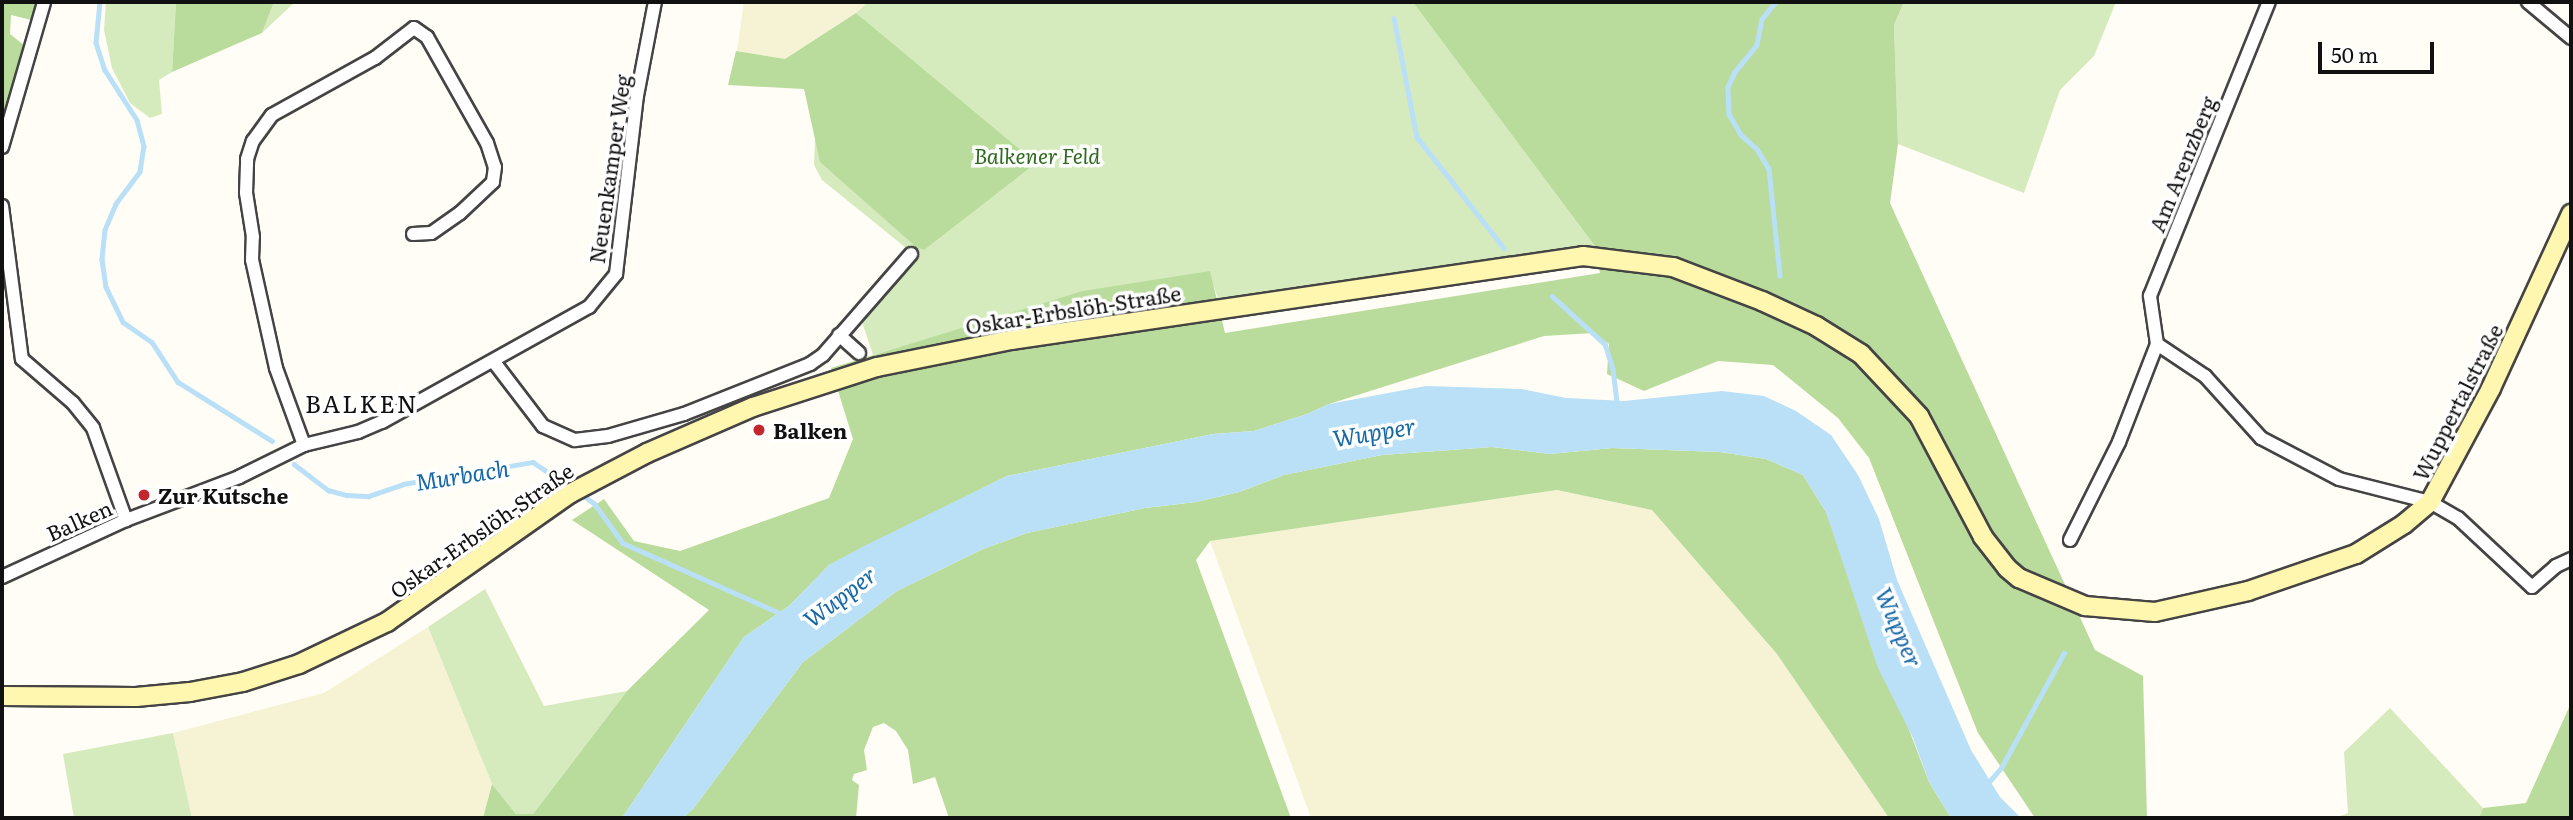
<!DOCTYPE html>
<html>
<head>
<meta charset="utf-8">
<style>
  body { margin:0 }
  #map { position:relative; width:2573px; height:820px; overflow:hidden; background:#fffdf5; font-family:Literata,serif }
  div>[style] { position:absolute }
  .farmland>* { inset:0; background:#f6f3d4 }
  .green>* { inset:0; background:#d5ebbd }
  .forest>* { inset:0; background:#b9dc9c }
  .water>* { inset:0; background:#b9e0f7 }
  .stream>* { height:4.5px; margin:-2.25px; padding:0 2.25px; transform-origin:2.25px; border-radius:2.25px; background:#b9e0f7 }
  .roads { filter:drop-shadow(2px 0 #444) drop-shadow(-2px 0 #444) drop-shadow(0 2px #444) drop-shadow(0 -2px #444) }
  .minor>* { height:12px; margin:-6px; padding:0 6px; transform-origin:6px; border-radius:6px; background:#fff }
  .secondary>* { height:18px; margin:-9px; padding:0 9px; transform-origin:9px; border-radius:9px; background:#fff6b0 }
  .dots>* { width:19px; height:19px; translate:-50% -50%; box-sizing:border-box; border:4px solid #fff; border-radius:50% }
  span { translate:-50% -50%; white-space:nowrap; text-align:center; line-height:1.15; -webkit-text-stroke:7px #fff; paint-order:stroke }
  .park-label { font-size:21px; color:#2f6b1f; font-style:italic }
  .street-label { font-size:21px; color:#111 }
  .poi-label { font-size:21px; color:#111; font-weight:700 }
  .left { translate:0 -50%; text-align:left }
  .water-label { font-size:23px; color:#1768a6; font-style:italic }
  .quarter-label { font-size:24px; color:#111; letter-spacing:2px }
  .frame { position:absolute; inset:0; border:4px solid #111; pointer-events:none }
  .scale { position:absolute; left:2318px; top:42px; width:116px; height:32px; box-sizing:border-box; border:4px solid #111; border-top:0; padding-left:9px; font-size:21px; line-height:24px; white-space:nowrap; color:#111; -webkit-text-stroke:5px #fff; paint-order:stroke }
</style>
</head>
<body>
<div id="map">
  <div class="farmland">
    <i style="clip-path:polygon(744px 2px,868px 2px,856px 13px,785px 59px,737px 51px)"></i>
    <i style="clip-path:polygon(1557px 490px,1652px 510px,1777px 654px,1889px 818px,1311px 818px,1210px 541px)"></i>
    <i style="clip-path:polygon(428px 627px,492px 784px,483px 818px,192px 818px,173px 733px,324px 693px)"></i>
  </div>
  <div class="green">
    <i style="clip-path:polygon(106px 2px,176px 2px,172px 72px,159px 80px,162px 114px,150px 118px,130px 103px,112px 68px,104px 30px)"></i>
    <i style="clip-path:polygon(274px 2px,295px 2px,262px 33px)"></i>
    <i style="clip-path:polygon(868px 2px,1426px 2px,1595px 246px,1238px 300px,1219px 301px,1213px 284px,1007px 315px,873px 355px,861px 319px,916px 256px,822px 180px,814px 165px,816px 112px,863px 19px,856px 13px)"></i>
    <i style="clip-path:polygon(1904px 2px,2116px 2px,2094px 56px,2060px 90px,2024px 193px,1898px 144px,1894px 25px)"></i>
    <i style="clip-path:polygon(485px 589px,544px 706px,627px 691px,533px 814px,516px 814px,492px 784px,428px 627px)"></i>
    <i style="clip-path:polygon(2390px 708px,2483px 808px,2479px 818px,2335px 818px,2348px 813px,2344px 752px)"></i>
    <i style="clip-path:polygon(173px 733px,192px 818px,74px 818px,63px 754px)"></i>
  </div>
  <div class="forest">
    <i style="clip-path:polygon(2px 2px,39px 2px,35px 21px,11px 15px,10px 34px,25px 46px,6px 150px,2px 158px)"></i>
    <i style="clip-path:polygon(176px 2px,274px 2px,262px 33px,172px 72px)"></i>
    <i style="clip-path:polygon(1413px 2px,1904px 2px,1894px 25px,1898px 144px,1890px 203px,2095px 650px,2143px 676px,2147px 818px,2035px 818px,1978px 733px,1869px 458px,1838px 418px,1773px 365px,1718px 361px,1644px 391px,1607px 374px,1609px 344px,1594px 333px,1544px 336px,1329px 404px,1307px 414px,1254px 431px,1213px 434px,1007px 476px,829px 565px,789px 606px,744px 637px,622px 818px,483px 818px,492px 784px,516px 814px,533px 814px,627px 691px,709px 610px,572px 520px,604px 499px,634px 541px,680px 551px,829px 498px,853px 439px,831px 368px,1083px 291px,1210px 271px,1225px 333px,1600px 273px,1595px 246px)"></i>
    <i style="clip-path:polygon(856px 13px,1036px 163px,924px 250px,915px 246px,820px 162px,804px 89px,728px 85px,736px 51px,785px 59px)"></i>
    <i style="clip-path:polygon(1492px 447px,1550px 454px,1612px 448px,1720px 452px,1766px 459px,1803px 475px,1826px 512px,1929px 782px,1951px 818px,1889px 818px,1777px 654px,1652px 510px,1557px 490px,1210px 541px,1196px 560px,1291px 818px,949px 818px,935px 777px,913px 784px,908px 750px,896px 731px,884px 723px,873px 727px,864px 750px,867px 770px,854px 774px,852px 780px,859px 785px,856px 818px,683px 818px,693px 809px,803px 662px,897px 591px,983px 549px,1027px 533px,1145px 508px,1196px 502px,1239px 492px,1284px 475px,1382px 455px)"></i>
    <i style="clip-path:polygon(2571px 703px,2571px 818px,2479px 818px,2483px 808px,2526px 803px)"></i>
  </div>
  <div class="water">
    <i style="clip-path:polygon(1426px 386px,1522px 389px,1566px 398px,1624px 401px,1722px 391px,1764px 396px,1796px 411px,1831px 435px,1858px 475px,1879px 519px,1897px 580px,1971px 750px,2000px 797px,2021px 818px,1951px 818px,1929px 782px,1913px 738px,1878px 668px,1826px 512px,1803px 475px,1766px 459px,1720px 452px,1612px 448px,1550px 454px,1492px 447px,1382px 455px,1284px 475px,1239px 492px,1196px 502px,1145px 508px,1027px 533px,983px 549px,897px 591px,803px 662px,693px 809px,683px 818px,622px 818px,744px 637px,789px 606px,829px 565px,864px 546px,1007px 476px,1213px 434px,1254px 431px,1307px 414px,1329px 404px)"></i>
  </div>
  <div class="stream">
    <i style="left:100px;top:2px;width:41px;rotate:95.6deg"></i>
    <i style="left:96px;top:43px;width:28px;rotate:72deg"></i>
    <i style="left:105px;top:70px;width:59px;rotate:57.4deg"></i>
    <i style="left:137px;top:120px;width:27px;rotate:75deg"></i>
    <i style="left:144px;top:146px;width:26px;rotate:99deg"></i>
    <i style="left:140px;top:172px;width:40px;rotate:127deg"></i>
    <i style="left:116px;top:204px;width:28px;rotate:113deg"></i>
    <i style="left:105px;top:230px;width:29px;rotate:96deg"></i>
    <i style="left:102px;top:259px;width:28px;rotate:82deg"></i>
    <i style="left:106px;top:287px;width:39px;rotate:64deg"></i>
    <i style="left:123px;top:322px;width:35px;rotate:35deg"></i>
    <i style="left:152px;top:342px;width:48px;rotate:57deg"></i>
    <i style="left:178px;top:382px;width:111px;rotate:32.1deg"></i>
    <i style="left:1776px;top:2px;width:22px;rotate:129deg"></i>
    <i style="left:1762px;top:19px;width:26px;rotate:101deg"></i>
    <i style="left:1757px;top:45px;width:35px;rotate:129deg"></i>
    <i style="left:1735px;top:72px;width:17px;rotate:115deg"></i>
    <i style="left:1728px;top:87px;width:27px;rotate:88deg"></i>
    <i style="left:1729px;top:114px;width:24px;rotate:60deg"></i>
    <i style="left:1741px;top:135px;width:21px;rotate:41deg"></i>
    <i style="left:1757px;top:149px;width:23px;rotate:59deg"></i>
    <i style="left:1769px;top:169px;width:107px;rotate:84.1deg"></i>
    <i style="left:1394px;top:18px;width:121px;rotate:79.1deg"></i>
    <i style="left:1417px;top:137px;width:141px;rotate:51.9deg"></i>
    <i style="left:1552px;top:296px;width:72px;rotate:42.2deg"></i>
    <i style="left:1605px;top:344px;width:26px;rotate:72deg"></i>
    <i style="left:1613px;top:369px;width:38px;rotate:83deg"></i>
    <i style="left:294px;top:464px;width:43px;rotate:37.4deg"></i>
    <i style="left:328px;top:490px;width:20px;rotate:15deg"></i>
    <i style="left:347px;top:495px;width:22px;rotate:3deg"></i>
    <i style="left:369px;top:496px;width:36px;rotate:-19deg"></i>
    <i style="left:403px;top:484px;width:132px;rotate:-9.6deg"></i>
    <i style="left:533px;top:462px;width:45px;rotate:34deg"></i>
    <i style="left:580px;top:493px;width:17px;rotate:36deg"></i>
    <i style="left:594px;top:503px;width:49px;rotate:54.1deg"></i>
    <i style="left:623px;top:543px;width:176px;rotate:24.1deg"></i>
    <i style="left:1988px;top:783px;width:20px;rotate:-49deg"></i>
    <i style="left:2001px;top:768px;width:131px;rotate:-61.3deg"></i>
  </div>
  <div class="roads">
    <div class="minor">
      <i style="left:2528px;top:2px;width:56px;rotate:39.9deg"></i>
      <i style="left:2px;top:147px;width:151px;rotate:-73.8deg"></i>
      <i style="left:2px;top:206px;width:154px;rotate:82.6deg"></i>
      <i style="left:22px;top:359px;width:67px;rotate:40.8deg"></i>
      <i style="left:73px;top:403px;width:32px;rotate:51deg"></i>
      <i style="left:93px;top:428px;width:98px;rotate:70.3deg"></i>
      <i style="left:839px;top:335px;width:27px;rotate:42deg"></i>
      <i style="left:2157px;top:344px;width:58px;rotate:33.7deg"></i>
      <i style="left:2205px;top:376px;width:84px;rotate:47.9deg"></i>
      <i style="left:2261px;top:438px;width:88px;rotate:27.7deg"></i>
      <i style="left:2339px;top:479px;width:94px;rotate:14.2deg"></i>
      <i style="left:2430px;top:502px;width:32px;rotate:30deg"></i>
      <i style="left:2458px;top:518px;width:101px;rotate:43deg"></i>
      <i style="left:2532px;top:587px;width:32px;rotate:-41deg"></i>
      <i style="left:2556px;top:566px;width:17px;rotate:-25deg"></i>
      <i style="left:494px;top:362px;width:81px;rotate:52.6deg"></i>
      <i style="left:543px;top:426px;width:35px;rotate:24deg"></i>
      <i style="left:575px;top:440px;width:33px;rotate:-7deg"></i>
      <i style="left:608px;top:436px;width:79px;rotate:-16.1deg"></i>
      <i style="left:684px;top:414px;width:136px;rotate:-21.6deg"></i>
      <i style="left:810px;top:364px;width:16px;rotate:-35deg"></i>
      <i style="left:823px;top:355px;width:134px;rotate:-48.9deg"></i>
      <i style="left:304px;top:445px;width:82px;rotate:-110deg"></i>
      <i style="left:276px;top:368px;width:111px;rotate:-102.5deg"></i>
      <i style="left:252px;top:260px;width:23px;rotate:-88deg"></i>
      <i style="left:253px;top:237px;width:45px;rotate:-99deg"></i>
      <i style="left:246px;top:193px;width:34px;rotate:-88deg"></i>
      <i style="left:247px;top:159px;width:19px;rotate:-72deg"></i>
      <i style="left:253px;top:141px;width:32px;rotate:-54deg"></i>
      <i style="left:272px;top:115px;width:118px;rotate:-29deg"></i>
      <i style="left:375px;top:58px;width:49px;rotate:-37.6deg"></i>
      <i style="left:414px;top:28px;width:16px;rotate:35deg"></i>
      <i style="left:427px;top:37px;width:122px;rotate:60.5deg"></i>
      <i style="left:487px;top:143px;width:25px;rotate:72deg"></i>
      <i style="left:495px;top:167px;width:15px;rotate:98deg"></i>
      <i style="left:493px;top:182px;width:45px;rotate:136.8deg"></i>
      <i style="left:460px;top:213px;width:35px;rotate:145deg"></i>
      <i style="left:431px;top:233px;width:18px;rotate:177deg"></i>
      <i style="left:2070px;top:540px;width:110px;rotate:-63.4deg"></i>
      <i style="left:2119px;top:442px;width:105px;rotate:-68.8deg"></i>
      <i style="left:2157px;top:344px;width:49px;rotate:-98.3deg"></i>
      <i style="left:2150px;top:296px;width:317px;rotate:-68deg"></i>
      <i style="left:2px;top:577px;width:136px;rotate:-24.7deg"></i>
      <i style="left:126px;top:520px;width:121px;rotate:-20.8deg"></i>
      <i style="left:239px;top:477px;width:72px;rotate:-26.2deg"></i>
      <i style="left:304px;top:445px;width:56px;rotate:-13.5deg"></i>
      <i style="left:358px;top:432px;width:26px;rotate:-23deg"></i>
      <i style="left:382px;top:422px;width:237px;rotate:-29.1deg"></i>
      <i style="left:589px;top:307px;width:43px;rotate:-50.7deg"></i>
      <i style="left:616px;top:274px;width:179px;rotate:-83.3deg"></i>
      <i style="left:637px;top:96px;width:96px;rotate:-79.2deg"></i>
    </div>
    <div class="secondary">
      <i style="left:2px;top:696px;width:134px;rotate:0.4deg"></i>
      <i style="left:136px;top:697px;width:54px;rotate:-5.3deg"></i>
      <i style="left:190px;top:692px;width:54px;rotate:-10.7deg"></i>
      <i style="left:243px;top:682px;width:59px;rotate:-17.8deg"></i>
      <i style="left:299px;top:664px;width:98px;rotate:-25.5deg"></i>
      <i style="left:387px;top:622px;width:223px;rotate:-35.1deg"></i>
      <i style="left:569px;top:494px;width:88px;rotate:-27.7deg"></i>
      <i style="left:647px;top:453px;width:116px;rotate:-23.5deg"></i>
      <i style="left:753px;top:407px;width:130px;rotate:-17.9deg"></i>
      <i style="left:877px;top:367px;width:137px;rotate:-11.4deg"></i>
      <i style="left:1011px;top:340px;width:578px;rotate:-8.35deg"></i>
      <i style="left:1583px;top:256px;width:91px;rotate:7deg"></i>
      <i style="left:1673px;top:267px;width:95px;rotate:20.9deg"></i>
      <i style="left:1762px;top:301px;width:60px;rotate:24.8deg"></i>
      <i style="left:1816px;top:326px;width:53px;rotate:31.9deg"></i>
      <i style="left:1861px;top:354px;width:85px;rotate:46.9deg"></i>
      <i style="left:1919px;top:416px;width:137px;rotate:62.1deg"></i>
      <i style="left:1983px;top:537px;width:39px;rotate:52deg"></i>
      <i style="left:2007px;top:568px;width:16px;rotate:40deg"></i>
      <i style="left:2019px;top:578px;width:72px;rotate:23deg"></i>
      <i style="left:2085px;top:606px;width:70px;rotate:4.9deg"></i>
      <i style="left:2155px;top:612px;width:95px;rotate:-12.7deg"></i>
      <i style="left:2248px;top:591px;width:114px;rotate:-18.9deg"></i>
      <i style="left:2356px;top:554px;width:57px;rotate:-32deg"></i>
      <i style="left:2404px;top:524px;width:34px;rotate:-40deg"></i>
      <i style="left:2430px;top:502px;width:129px;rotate:-61.8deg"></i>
      <i style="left:2491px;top:388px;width:192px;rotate:-65.3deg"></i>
    </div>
  </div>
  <div class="dots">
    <i style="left:759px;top:430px;background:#c4262e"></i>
    <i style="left:144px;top:495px;background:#c4262e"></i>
  </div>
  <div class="park-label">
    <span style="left:1037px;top:155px">Balkener Feld</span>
  </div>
  <div class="street-label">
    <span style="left:2182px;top:164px;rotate:-68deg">Am Arenzberg</span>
    <span style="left:609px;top:169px;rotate:-82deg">Neuenkamper Weg</span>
    <span style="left:1073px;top:309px;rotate:-9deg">Oskar-Erbslöh-Straße</span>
    <span style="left:2457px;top:402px;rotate:-63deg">Wuppertalstraße</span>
    <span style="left:79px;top:520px;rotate:-24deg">Balken</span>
    <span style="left:481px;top:530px;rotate:-35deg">Oskar-Erbslöh-Straße</span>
  </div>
  <div class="poi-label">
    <span class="left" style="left:773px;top:430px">Balken</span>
    <span class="left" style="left:158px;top:495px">Zur Kutsche</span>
  </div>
  <div class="water-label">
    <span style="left:1374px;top:431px;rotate:-9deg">Wupper</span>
    <span style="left:462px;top:474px;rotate:-9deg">Murbach</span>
    <span style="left:839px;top:596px;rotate:-37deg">Wupper</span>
    <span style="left:1900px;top:627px;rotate:67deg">Wupper</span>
  </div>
  <div class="quarter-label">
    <span style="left:362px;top:403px">BALKEN</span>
  </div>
  <div class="frame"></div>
  <div class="scale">50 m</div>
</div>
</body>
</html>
